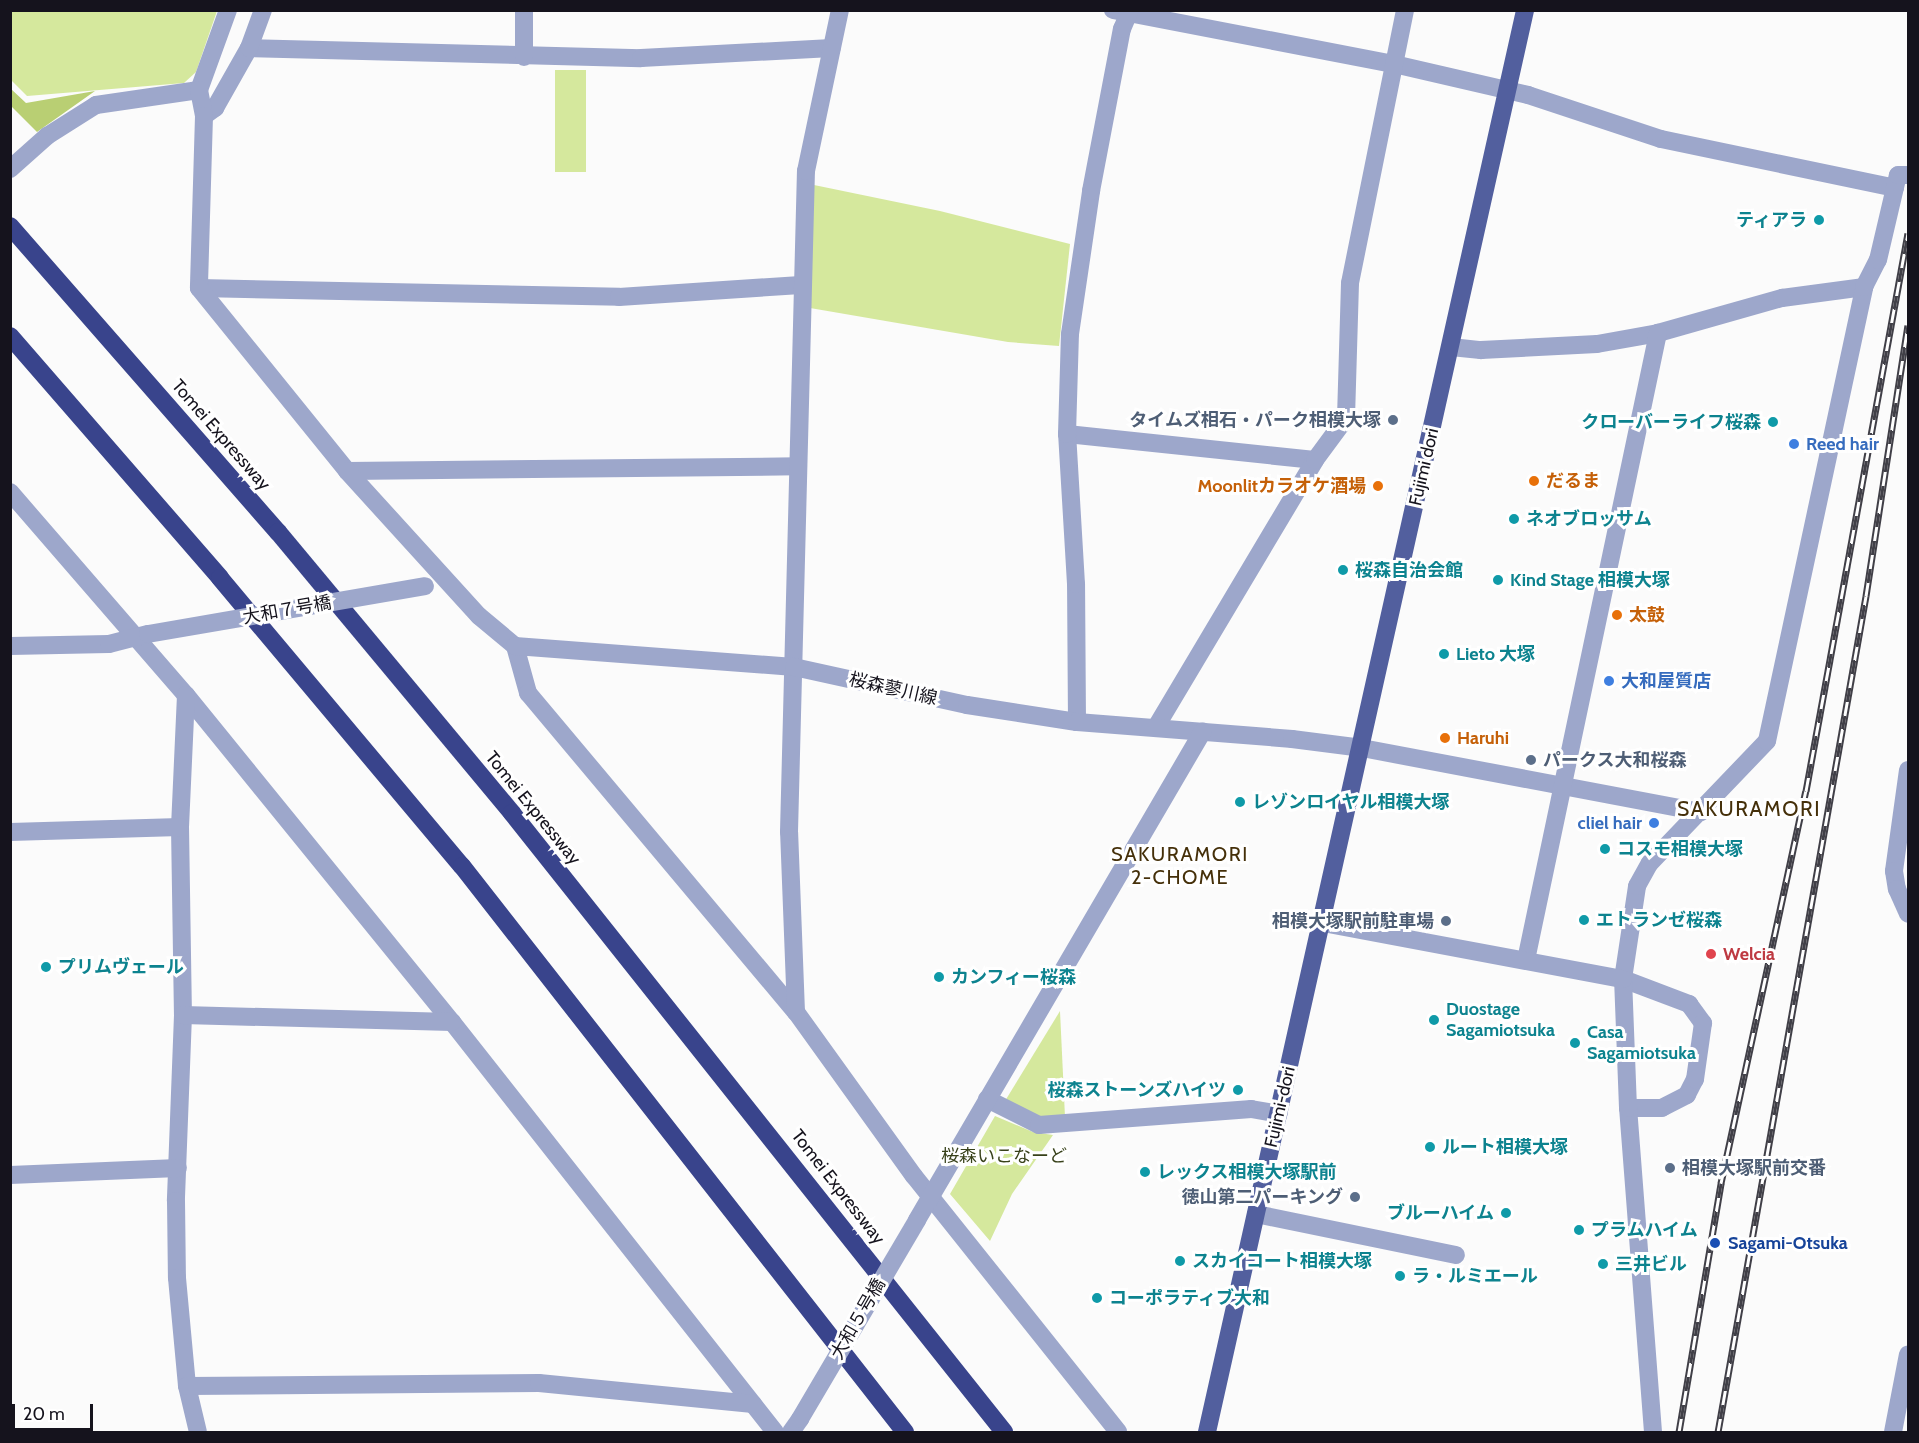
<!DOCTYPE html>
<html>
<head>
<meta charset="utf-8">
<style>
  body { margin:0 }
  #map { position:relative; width:1919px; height:1443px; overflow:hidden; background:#fbfbfb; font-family:Cabin,"Noto Sans JP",sans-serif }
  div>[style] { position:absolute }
  .green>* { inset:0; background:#d5e89d; transform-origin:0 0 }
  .forest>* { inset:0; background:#b9cf73 }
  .minor>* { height:18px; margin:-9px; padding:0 9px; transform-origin:9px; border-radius:9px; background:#9da7cb }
  .tertiary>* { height:18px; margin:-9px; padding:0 9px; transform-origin:9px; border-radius:9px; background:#9da7cb }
  .primary>* { height:18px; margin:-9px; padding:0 9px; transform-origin:9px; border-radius:9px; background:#525f9e }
  .motorway>* { height:18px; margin:-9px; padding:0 9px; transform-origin:9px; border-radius:9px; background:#39448c }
  .rail>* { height:7px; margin-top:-3.5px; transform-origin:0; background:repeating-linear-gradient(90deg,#fff 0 14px,#403f47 0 28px); box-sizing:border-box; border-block:2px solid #403f47 }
  .tertiary-bridge>* { height:18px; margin:-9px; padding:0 9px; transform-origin:9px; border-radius:9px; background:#9da7cb }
  .dots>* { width:16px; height:16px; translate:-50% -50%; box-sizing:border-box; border:3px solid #fff; border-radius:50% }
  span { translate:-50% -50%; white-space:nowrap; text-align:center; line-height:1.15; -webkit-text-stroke:6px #fff; paint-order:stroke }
  .culture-label { font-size:18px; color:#0d838f; font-weight:700 }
  .right { translate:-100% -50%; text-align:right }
  .left { translate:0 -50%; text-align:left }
  .service-label { font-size:18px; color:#4e5e75; font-weight:700 }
  .street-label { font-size:18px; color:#15131d }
  .shop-label { font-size:18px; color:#366cbe; font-weight:700 }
  .food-label { font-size:18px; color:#c56008; font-weight:700 }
  .health-label { font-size:18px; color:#be3a42; font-weight:700 }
  .park-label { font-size:18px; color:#38411a }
  .transit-label { font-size:18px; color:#164399; font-weight:700 }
  .neighbourhood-label { font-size:20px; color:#45300a; letter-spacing:1.5px }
  .quarter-label { font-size:21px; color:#45300a; letter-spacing:1.5px }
  .frame { position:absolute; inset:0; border:12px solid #15131d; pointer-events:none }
  .scale { position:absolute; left:12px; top:1404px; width:81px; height:27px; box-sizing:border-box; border:3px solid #15131d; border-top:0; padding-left:8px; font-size:18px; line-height:21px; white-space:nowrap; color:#15131d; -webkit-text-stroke:4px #fff; paint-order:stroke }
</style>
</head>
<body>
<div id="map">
  <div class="green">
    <i style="clip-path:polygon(11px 11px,217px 11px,196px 72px,184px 83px,27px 96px,11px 80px)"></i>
    <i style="left:555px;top:70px;width:31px;height:102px"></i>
    <i style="clip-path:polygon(814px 185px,940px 211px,1070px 244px,1059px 346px,1008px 342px,810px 308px)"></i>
    <i style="clip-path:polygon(1060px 1011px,1065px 1117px,1044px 1118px,1005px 1101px)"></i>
    <i style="clip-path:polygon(995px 1116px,1033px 1132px,1053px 1135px,1012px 1194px,990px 1241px,950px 1194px)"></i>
  </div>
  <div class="forest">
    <i style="clip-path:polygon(10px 88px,26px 103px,95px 91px,37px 132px,11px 106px)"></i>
  </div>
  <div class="minor">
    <i style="left:1113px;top:10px;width:286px;rotate:10.9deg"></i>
    <i style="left:1394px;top:64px;width:138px;rotate:13deg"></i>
    <i style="left:1528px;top:95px;width:140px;rotate:18.3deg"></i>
    <i style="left:1661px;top:139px;width:239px;rotate:11.8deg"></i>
    <i style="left:249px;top:48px;width:392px;rotate:1.5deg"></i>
    <i style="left:641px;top:58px;width:191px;rotate:-3deg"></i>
    <i style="left:524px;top:57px;width:47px;rotate:-90deg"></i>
    <i style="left:204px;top:116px;width:14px;rotate:-36deg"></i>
    <i style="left:215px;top:108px;width:69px;rotate:-60.5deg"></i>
    <i style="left:249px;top:48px;width:40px;rotate:-69.8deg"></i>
    <i style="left:10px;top:169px;width:50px;rotate:-41.7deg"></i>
    <i style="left:47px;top:136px;width:58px;rotate:-32.3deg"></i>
    <i style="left:96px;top:105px;width:104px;rotate:-8.3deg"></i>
    <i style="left:199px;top:90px;width:85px;rotate:-70.1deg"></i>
    <i style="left:199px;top:288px;width:420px;rotate:1.2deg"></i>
    <i style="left:619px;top:297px;width:182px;rotate:-3.8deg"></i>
    <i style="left:1451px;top:347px;width:30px;rotate:6deg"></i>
    <i style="left:1481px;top:350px;width:116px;rotate:-3deg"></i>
    <i style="left:1597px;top:344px;width:62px;rotate:-10.2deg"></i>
    <i style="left:1658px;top:333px;width:129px;rotate:-15.8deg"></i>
    <i style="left:1782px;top:298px;width:83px;rotate:-7.6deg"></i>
    <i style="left:1067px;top:434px;width:249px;rotate:6deg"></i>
    <i style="left:347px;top:471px;width:450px;rotate:-0.6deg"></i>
    <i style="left:10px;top:492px;width:269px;rotate:49.1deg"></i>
    <i style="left:186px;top:695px;width:422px;rotate:50.9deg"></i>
    <i style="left:452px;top:1022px;width:522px;rotate:51.77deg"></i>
    <i style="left:515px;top:646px;width:49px;rotate:74.5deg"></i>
    <i style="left:528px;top:693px;width:417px;rotate:50deg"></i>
    <i style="left:796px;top:1012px;width:202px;rotate:54.3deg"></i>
    <i style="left:914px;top:1176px;width:327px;rotate:51.4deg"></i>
    <i style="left:186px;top:695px;width:132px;rotate:92.6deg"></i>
    <i style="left:180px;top:827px;width:188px;rotate:89.1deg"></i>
    <i style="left:183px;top:1015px;width:186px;rotate:92.2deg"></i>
    <i style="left:176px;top:1201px;width:77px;rotate:89.3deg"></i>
    <i style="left:177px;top:1278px;width:108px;rotate:84.7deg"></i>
    <i style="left:187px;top:1386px;width:47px;rotate:76.6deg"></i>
    <i style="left:1077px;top:722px;width:138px;rotate:-90.4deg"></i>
    <i style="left:1076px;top:584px;width:150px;rotate:-93.4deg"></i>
    <i style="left:1067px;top:434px;width:100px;rotate:-88.3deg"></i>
    <i style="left:1070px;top:334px;width:145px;rotate:-81.6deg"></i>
    <i style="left:1091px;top:191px;width:165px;rotate:-79.2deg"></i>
    <i style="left:1122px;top:29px;width:21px;rotate:-67deg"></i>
    <i style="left:1156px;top:727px;width:311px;rotate:-59.2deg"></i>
    <i style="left:1315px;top:460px;width:52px;rotate:-53.6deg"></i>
    <i style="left:1346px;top:418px;width:135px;rotate:-88.3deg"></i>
    <i style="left:1350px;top:283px;width:278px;rotate:-78.6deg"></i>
    <i style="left:1362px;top:748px;width:345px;rotate:10.7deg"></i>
    <i style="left:1908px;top:770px;width:102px;rotate:97.9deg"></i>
    <i style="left:1894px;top:871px;width:18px;rotate:81deg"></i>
    <i style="left:1897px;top:889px;width:27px;rotate:66deg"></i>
    <i style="left:10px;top:832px;width:170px;rotate:-1.7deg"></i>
    <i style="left:1526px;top:960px;width:641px;rotate:-78.11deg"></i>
    <i style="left:1623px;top:979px;width:71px;rotate:20.7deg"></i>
    <i style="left:1689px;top:1004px;width:24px;rotate:54deg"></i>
    <i style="left:1703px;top:1023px;width:57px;rotate:98.1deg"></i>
    <i style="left:1695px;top:1079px;width:18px;rotate:117deg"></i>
    <i style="left:1687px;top:1095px;width:28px;rotate:153deg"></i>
    <i style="left:1662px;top:1108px;width:34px;rotate:180deg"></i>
    <i style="left:796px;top:1012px;width:180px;rotate:-92.2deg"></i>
    <i style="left:789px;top:832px;width:661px;rotate:-88.53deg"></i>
    <i style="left:806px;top:171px;width:165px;rotate:-78.1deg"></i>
    <i style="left:183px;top:1015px;width:269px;rotate:1.5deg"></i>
    <i style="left:987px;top:1099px;width:58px;rotate:26.6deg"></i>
    <i style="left:1039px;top:1125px;width:213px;rotate:-4.3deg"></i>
    <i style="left:1251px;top:1109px;width:28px;rotate:10deg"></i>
    <i style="left:10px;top:1175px;width:168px;rotate:-2.4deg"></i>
    <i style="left:1256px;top:1214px;width:204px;rotate:11.6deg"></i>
    <i style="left:187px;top:1386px;width:352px;rotate:-0.5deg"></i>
    <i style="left:539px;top:1383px;width:215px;rotate:5.6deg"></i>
    <i style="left:1653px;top:1432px;width:325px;rotate:-94.4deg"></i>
    <i style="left:1628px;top:1108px;width:129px;rotate:-92.2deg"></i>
    <i style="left:1623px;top:979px;width:94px;rotate:-81.4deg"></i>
    <i style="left:1637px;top:886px;width:26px;rotate:-61deg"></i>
    <i style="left:1650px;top:863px;width:169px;rotate:-46.2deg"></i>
    <i style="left:1767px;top:741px;width:464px;rotate:-77.9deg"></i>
    <i style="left:1864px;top:287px;width:30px;rotate:-63deg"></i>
    <i style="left:1878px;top:260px;width:87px;rotate:-76.8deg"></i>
    <i style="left:1898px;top:175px;width:10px"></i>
    <i style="left:1893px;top:1432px;width:79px;rotate:-79.1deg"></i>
  </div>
  <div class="tertiary">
    <i style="left:199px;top:90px;width:26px;rotate:79deg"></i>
    <i style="left:204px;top:116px;width:172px;rotate:91.7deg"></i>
    <i style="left:199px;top:288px;width:235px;rotate:51deg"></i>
    <i style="left:347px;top:471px;width:196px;rotate:47.7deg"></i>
    <i style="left:479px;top:616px;width:47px;rotate:39.8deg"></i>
    <i style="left:515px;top:646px;width:280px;rotate:4.3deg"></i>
    <i style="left:794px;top:667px;width:177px;rotate:12.4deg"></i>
    <i style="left:967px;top:705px;width:111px;rotate:8.8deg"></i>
    <i style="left:1077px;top:722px;width:216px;rotate:4.5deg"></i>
    <i style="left:1292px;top:739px;width:71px;rotate:7.3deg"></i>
    <i style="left:10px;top:646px;width:99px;rotate:-1.2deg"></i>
    <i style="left:109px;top:644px;width:40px;rotate:-14.4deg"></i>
    <i style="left:1323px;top:923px;width:305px;rotate:10.6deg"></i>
    <i style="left:917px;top:1220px;width:566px;rotate:-59.68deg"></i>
    <i style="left:791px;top:1432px;width:16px;rotate:-55deg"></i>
  </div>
  <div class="primary">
    <i style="left:1207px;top:1432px;width:1457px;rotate:-77.39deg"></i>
  </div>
  <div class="motorway">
    <i style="left:10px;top:226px;width:407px;rotate:48.8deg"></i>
    <i style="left:278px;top:532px;width:366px;rotate:50.2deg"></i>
    <i style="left:512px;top:813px;width:791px;rotate:51.52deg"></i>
    <i style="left:10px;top:336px;width:320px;rotate:49deg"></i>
    <i style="left:220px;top:578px;width:376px;rotate:50deg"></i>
    <i style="left:462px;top:866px;width:719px;rotate:51.95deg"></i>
  </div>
  <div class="rail">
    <i style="left:1679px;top:1432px;width:253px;rotate:-80.4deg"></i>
    <i style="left:1721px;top:1183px;width:401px;rotate:-77.8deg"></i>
    <i style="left:1806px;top:791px;width:567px;rotate:-79.64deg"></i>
    <i style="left:1718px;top:1432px;width:849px;rotate:-79.96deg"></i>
    <i style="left:1866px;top:596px;width:274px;rotate:-81.2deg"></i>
  </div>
  <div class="tertiary-bridge">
    <i style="left:148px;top:634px;width:281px;rotate:-9.8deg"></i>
    <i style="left:800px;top:1419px;width:231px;rotate:-59.5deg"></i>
  </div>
  <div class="dots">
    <i style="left:1819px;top:220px;background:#0f9aa8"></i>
    <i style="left:1393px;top:420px;background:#5c6f8a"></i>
    <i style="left:1773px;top:422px;background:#0f9aa8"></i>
    <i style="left:1794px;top:444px;background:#3f7fe0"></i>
    <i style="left:1534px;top:481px;background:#e8710a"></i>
    <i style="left:1378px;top:486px;background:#e8710a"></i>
    <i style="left:1514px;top:519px;background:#0f9aa8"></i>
    <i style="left:1343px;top:570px;background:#0f9aa8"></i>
    <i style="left:1498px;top:580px;background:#0f9aa8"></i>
    <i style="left:1617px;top:615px;background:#e8710a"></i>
    <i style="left:1444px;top:654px;background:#0f9aa8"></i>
    <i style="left:1609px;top:681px;background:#3f7fe0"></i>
    <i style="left:1445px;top:738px;background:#e8710a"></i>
    <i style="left:1531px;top:760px;background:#5c6f8a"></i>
    <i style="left:1240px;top:802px;background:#0f9aa8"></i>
    <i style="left:1654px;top:823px;background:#3f7fe0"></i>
    <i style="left:1605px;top:849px;background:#0f9aa8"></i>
    <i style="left:1584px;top:920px;background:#0f9aa8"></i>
    <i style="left:1446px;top:921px;background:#5c6f8a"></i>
    <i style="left:1711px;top:954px;background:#e0444e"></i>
    <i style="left:46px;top:967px;background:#0f9aa8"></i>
    <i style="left:939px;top:977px;background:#0f9aa8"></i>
    <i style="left:1434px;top:1020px;background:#0f9aa8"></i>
    <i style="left:1575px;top:1043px;background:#0f9aa8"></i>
    <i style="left:1238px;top:1090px;background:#0f9aa8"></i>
    <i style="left:1430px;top:1147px;background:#0f9aa8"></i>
    <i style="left:1670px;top:1168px;background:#5c6f8a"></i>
    <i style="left:1145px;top:1172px;background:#0f9aa8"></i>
    <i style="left:1355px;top:1197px;background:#5c6f8a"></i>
    <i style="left:1506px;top:1213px;background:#0f9aa8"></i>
    <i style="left:1579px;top:1230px;background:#0f9aa8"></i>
    <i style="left:1715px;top:1243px;background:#1a4fb4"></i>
    <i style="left:1180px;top:1261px;background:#0f9aa8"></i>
    <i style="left:1603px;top:1264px;background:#0f9aa8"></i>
    <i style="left:1400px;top:1276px;background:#0f9aa8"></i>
    <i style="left:1097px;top:1298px;background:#0f9aa8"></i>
  </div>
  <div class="culture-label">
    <span class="right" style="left:1807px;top:220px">ティアラ</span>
    <span class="right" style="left:1761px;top:422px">クローバーライフ桜森</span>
    <span class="left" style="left:1526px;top:519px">ネオブロッサム</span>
    <span class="left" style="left:1355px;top:570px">桜森自治会館</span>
    <span class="left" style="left:1510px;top:580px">Kind Stage 相模大塚</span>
    <span class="left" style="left:1456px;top:654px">Lieto 大塚</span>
    <span class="left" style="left:1252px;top:802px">レゾンロイヤル相模大塚</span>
    <span class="left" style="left:1617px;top:849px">コスモ相模大塚</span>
    <span class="left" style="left:1596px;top:920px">エトランゼ桜森</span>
    <span class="left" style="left:58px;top:967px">プリムヴェール</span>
    <span class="left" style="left:951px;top:977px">カンフィー桜森</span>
    <span class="left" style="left:1446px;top:1020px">Duostage<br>Sagamiotsuka</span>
    <span class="left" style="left:1587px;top:1043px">Casa<br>Sagamiotsuka</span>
    <span class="right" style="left:1226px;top:1090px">桜森ストーンズハイツ</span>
    <span class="left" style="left:1442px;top:1147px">ルート相模大塚</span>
    <span class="left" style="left:1157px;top:1172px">レックス相模大塚駅前</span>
    <span class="right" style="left:1494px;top:1213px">ブルーハイム</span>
    <span class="left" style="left:1591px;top:1230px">プラムハイム</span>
    <span class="left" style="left:1192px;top:1261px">スカイコート相模大塚</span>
    <span class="left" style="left:1615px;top:1264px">三井ビル</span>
    <span class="left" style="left:1412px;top:1276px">ラ・ルミエール</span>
    <span class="left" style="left:1109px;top:1298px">コーポラティブ大和</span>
  </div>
  <div class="service-label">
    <span class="right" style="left:1381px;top:420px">タイムズ相石・パーク相模大塚</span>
    <span class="left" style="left:1543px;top:760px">パークス大和桜森</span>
    <span class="right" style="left:1434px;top:921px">相模大塚駅前駐車場</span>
    <span class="left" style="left:1682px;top:1168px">相模大塚駅前交番</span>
    <span class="right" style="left:1343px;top:1197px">徳山第二パーキング</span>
  </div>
  <div class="street-label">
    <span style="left:221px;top:435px;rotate:49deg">Tomei Expressway</span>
    <span style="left:1424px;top:467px;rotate:-77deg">Fujimi dori</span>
    <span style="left:287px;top:610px;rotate:-10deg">大和７号橋</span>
    <span style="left:893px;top:689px;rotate:13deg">桜森蓼川線</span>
    <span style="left:533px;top:808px;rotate:51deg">Tomei Expressway</span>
    <span style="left:1280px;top:1107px;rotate:-77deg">Fujimi-dori</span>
    <span style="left:838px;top:1187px;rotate:52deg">Tomei Expressway</span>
    <span style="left:858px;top:1319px;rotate:-60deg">大和５号橋</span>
  </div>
  <div class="shop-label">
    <span class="left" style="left:1806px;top:444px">Reed hair</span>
    <span class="left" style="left:1621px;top:681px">大和屋質店</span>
    <span class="right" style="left:1642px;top:823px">cliel hair</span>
  </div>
  <div class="food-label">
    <span class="left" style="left:1546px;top:481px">だるま</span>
    <span class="right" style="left:1366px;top:486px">Moonlitカラオケ酒場</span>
    <span class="left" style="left:1629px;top:615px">太鼓</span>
    <span class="left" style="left:1457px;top:738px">Haruhi</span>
  </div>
  <div class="health-label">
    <span class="left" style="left:1723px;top:954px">Welcia</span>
  </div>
  <div class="park-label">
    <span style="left:1004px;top:1156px">桜森いこなーど</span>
  </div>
  <div class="transit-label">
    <span class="left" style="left:1728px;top:1243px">Sagami-Otsuka</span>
  </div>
  <div class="neighbourhood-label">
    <span style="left:1180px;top:866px">SAKURAMORI<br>2-CHOME</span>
  </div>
  <div class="quarter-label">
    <span style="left:1749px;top:809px">SAKURAMORI</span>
  </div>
  <div class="frame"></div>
  <div class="scale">20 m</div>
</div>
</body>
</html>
